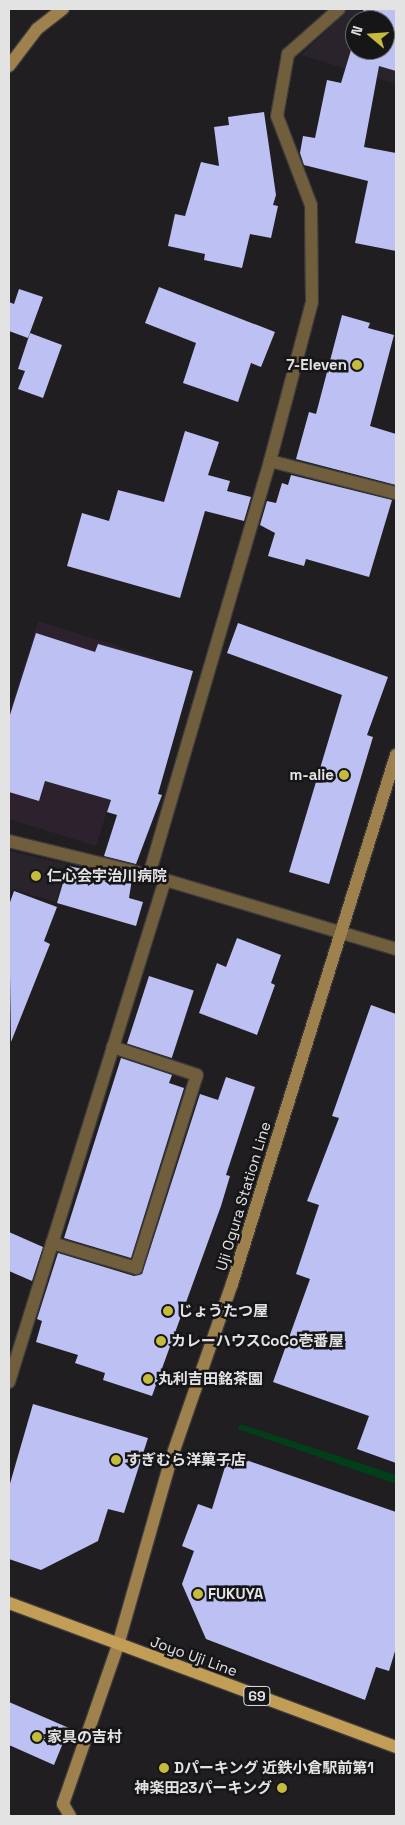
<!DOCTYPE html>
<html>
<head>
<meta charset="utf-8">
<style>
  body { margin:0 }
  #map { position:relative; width:405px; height:1825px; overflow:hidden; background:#201e20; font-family:"Space Grotesk","Noto Sans JP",sans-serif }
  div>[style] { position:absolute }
  .built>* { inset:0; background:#29242b }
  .industrial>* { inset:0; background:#2e212e }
  .green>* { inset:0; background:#003f19 }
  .building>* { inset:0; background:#bdc0f2; transform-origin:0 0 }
  .roads { filter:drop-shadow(1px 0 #3b3a3b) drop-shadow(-1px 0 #3b3a3b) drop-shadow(0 1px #3b3a3b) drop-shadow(0 -1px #3b3a3b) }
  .street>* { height:12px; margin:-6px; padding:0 6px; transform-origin:6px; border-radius:6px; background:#705e3d }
  .secondary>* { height:12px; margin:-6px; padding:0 6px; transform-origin:6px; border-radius:6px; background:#9e814c }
  .primary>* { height:12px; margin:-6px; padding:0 6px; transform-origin:6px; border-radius:6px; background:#c29d56 }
  .dots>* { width:14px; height:14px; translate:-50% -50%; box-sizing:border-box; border:2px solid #161517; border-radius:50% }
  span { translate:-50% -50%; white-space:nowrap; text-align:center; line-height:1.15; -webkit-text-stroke:5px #161517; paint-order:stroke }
  .shield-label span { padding:1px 4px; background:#161517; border:1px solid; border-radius:4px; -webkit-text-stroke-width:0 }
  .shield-label { font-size:14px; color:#e4e3e4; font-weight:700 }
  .poi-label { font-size:15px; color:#e4e3e4; font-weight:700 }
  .right { translate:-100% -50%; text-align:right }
  .left { translate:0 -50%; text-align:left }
  .street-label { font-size:15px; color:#e4e3e4 }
  .frame { position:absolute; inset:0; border:10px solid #e4e3e4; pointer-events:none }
  .north { position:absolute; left:345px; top:10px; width:50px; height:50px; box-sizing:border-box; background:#161517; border:1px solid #686769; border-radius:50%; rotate:288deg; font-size:14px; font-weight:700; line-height:20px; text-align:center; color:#e4e3e4 }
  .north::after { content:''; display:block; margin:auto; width:18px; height:22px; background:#c5bc3d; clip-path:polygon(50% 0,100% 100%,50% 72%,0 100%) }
</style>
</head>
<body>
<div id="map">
  <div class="built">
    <i style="clip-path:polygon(evenodd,349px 9px,396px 9px,396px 84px,301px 55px,349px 9px,355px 20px,385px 20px,385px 50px,355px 50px,355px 20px)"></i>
    <i style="clip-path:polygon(9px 851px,67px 864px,56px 902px,12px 889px,9px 896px)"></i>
  </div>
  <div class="industrial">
    <i style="clip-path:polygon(38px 621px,155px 658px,96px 846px,9px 819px,9px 714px)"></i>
  </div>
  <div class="green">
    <i style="clip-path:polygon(240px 1424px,396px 1475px,396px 1484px,238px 1429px)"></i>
  </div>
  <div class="building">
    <i style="clip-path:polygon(364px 9px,396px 9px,396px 71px,379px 66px,364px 147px,396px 153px,396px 251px,355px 243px,368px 181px,304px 165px,300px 153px,303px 136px,315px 138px,327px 80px,341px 83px,355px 37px,355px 50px,385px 50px,385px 20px,360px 20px)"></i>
    <i style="clip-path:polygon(264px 112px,276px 195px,273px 205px,278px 206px,271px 238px,250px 234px,242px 268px,204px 260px,205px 254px,168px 246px,175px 214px,185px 216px,201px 162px,219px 166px,214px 127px,229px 125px,228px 117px)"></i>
    <i style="clip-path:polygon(159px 287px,275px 332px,261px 367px,251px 363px,238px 402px,183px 383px,196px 343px,145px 323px)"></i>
    <i style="clip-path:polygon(19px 289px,43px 297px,28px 338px,9px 331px,9px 302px,14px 304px)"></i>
    <i style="clip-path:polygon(342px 315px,370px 323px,368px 328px,394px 335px,370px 426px,396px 434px,396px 485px,296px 459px,309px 412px,316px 414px)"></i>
    <i style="clip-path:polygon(30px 333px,62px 345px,43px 398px,18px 389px,25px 371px,18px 369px)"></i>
    <i style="clip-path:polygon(185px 431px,219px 442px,208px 475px,230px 481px,227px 491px,251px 497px,244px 521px,205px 511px,180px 598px,67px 566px,82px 513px,109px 521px,118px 490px,164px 502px)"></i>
    <i style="clip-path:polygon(291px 475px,392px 500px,369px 577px,306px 559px,304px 566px,268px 556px,275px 533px,260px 525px,267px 501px,276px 503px,282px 483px,288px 485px)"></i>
    <i style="clip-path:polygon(238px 623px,388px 677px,367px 735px,373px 737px,329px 884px,289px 872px,342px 695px,227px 653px)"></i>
    <i style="clip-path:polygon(36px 633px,95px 652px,98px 644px,193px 671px,158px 794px,162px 795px,136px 864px,104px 856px,117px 815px,107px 812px,111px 800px,45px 781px,39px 801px,9px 792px,9px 718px)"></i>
    <i style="clip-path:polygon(68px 866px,132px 879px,129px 898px,143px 902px,136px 926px,57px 903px)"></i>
    <i style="clip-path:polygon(14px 891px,57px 907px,44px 941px,50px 944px,11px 1042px,9px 905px)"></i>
    <i style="clip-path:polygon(237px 938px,281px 955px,271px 983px,275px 985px,257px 1035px,199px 1013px,217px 963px,226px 967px)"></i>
    <i style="left:149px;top:976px;width:47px;height:71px;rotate:18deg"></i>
    <i style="clip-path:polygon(371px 1005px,396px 1014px,396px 1463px,357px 1449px,369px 1416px,273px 1382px,310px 1279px,296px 1274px,319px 1205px,307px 1201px,339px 1118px,332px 1116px)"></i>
    <i style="clip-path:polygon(121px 1058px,172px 1075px,169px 1083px,184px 1088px,131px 1258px,64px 1238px)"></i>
    <i style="clip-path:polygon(226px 1077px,255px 1087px,226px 1175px,230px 1176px,221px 1206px,152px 1396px,103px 1380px,105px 1373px,75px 1363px,78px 1355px,36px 1342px,42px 1321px,37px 1319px,58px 1253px,134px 1276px,142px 1274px,200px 1094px,218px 1100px)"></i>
    <i style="clip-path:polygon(9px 1232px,43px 1247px,32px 1281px,9px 1271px)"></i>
    <i style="clip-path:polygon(33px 1404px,148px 1438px,124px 1513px,108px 1509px,98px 1541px,41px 1570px,9px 1559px,9px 1487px)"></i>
    <i style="clip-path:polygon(229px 1454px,396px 1512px,396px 1648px,389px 1671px,376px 1667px,365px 1700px,206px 1639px,182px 1584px,194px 1551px,182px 1546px,198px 1504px,212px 1509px)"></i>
    <i style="clip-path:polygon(9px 1702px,69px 1728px,54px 1765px,9px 1745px)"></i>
  </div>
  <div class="roads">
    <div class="street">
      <i style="left:270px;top:461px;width:130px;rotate:14.3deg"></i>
      <i style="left:9px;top:841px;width:144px;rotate:13.7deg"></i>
      <i style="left:149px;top:875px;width:258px;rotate:16.7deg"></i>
      <i style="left:149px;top:875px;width:431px;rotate:-73.7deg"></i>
      <i style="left:270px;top:461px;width:164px;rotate:-75.2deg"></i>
      <i style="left:312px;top:302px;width:97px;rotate:-90.6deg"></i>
      <i style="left:311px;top:205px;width:95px;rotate:-110.9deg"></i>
      <i style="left:277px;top:116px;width:63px;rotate:-79.9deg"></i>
      <i style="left:288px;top:54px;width:68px;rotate:-41.4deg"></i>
      <i style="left:52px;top:1243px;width:88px;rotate:16.6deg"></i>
      <i style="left:136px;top:1268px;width:202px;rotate:-72.5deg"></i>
      <i style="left:197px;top:1075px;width:89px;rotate:-161.6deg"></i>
      <i style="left:9px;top:1382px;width:526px;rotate:-72.74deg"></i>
    </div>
    <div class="secondary">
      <i style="left:9px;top:66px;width:46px;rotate:-52.9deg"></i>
      <i style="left:37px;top:29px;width:33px;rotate:-38deg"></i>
      <i style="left:70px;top:1816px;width:14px;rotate:-120deg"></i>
      <i style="left:63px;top:1804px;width:168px;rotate:-70.9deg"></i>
      <i style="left:118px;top:1645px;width:197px;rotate:-74.1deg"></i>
      <i style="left:172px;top:1456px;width:182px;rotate:-70.8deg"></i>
      <i style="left:232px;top:1284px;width:554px;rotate:-72.78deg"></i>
    </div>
    <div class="primary">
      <i style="left:9px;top:1603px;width:413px;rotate:20.4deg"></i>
    </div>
  </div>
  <div class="dots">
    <i style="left:357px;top:365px;background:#c5bc3d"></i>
    <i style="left:344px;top:775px;background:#c5bc3d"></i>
    <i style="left:36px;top:876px;background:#c5bc3d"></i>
    <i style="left:168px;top:1311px;background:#c5bc3d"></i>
    <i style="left:161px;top:1341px;background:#c5bc3d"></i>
    <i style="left:148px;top:1379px;background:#c5bc3d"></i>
    <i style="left:116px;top:1460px;background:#c5bc3d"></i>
    <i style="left:198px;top:1594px;background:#c5bc3d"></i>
    <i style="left:37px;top:1737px;background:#c5bc3d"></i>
    <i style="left:164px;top:1768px;background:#c5bc3d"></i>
    <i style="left:282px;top:1788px;background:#c5bc3d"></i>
  </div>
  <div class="shield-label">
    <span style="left:257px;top:1696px">69</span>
  </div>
  <div class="poi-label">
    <span class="right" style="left:347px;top:365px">7-Eleven</span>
    <span class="right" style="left:334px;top:775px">m-alie</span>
    <span class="left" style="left:47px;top:876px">仁心会宇治川病院</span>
    <span class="left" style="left:178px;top:1311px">じょうたつ屋</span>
    <span class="left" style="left:171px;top:1341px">カレーハウスCoCo壱番屋</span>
    <span class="left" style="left:158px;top:1379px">丸利吉田銘茶園</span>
    <span class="left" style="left:126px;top:1460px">すぎむら洋菓子店</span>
    <span class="left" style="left:208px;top:1594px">FUKUYA</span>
    <span class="left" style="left:47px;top:1737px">家具の吉村</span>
    <span class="left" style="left:174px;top:1768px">Dパーキング 近鉄小倉駅前第1</span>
    <span class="right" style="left:272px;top:1788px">神楽田23パーキング</span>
  </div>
  <div class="street-label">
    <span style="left:243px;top:1196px;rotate:-73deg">Uji Ogura Station Line</span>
    <span style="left:194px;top:1656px;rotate:20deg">Joyo Uji Line</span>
  </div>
  <div class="frame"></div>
  <div class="north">N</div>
</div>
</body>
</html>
